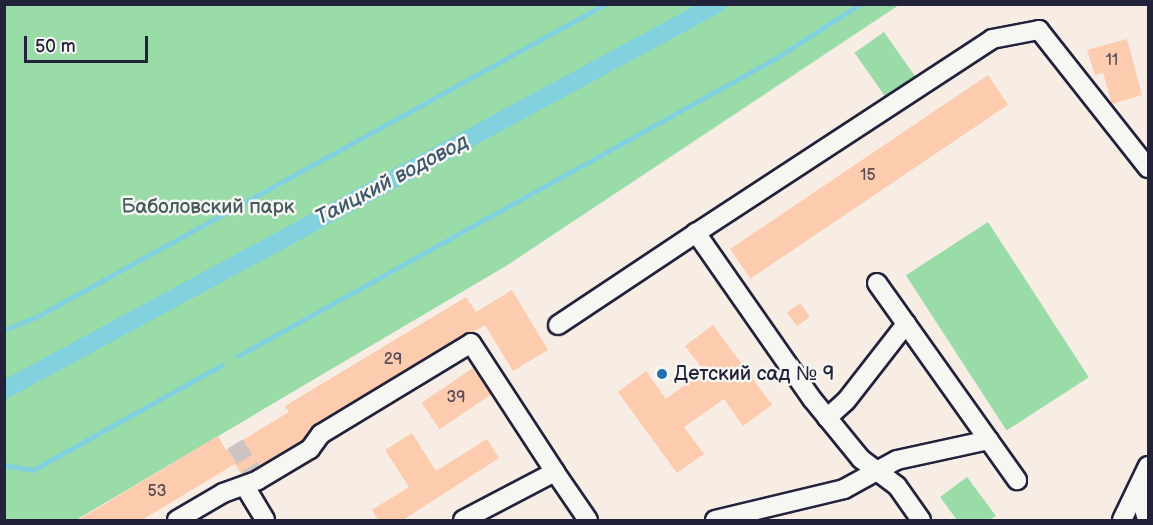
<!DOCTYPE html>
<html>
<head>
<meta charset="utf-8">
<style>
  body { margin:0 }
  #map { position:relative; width:1153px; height:525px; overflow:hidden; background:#f7ede4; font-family:"Balsamiq Sans",sans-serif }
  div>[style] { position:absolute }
  .green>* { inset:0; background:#99dca7; transform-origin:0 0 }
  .stream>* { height:5px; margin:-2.5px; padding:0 2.5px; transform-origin:2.5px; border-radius:2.5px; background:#82d1df }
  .canal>* { height:18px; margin:-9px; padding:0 9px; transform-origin:9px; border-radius:9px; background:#82d1df }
  .building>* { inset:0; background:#fdcbad; transform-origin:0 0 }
  .minor-tunnel>* { height:18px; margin-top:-9px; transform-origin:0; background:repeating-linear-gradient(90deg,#ccc4c2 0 18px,transparent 0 27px) }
  .roads { filter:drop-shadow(2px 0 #22223b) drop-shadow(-2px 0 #22223b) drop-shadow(0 2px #22223b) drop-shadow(0 -2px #22223b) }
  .minor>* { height:18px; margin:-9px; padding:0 9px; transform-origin:9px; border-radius:9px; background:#f6f6f2 }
  .dots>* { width:16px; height:16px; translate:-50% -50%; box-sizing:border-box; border:3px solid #f6f6f2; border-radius:50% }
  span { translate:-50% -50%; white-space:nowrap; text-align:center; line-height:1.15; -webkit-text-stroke:5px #f6f6f2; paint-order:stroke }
  .number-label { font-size:16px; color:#594c58 }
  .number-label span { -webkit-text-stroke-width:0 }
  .park-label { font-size:20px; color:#465a5b }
  .poi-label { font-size:20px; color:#22223b }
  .left { translate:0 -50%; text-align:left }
  .water-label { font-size:21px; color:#3f576c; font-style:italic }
  .frame { position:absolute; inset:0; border:6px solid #22223b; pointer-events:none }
  .scale { position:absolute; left:24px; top:36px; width:124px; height:27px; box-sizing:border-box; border:3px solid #22223b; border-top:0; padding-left:8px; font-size:18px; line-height:21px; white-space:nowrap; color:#22223b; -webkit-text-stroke:4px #f6f6f2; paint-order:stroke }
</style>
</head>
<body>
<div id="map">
  <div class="green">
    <i style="clip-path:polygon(4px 5px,899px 5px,506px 266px,76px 520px,5px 520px)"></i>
    <i style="left:884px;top:32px;width:58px;height:36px;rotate:55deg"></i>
    <i style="left:988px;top:222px;width:185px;height:98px;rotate:57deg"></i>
    <i style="clip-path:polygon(967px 477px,996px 516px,989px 520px,957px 520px,940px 497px)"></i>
  </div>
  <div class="stream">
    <i style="left:4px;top:330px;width:35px;rotate:-22deg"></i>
    <i style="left:36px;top:317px;width:649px;rotate:-28.81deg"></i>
    <i style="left:238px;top:356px;width:615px;rotate:-28.98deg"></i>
    <i style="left:776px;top:58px;width:100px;rotate:-32.7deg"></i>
    <i style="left:4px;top:465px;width:29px;rotate:10deg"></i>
    <i style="left:33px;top:470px;width:216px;rotate:-29.1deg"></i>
  </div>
  <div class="canal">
    <i style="left:4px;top:390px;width:811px;rotate:-28.43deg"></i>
  </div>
  <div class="building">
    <i style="clip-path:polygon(1127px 39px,1142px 95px,1112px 104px,1103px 73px,1095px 75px,1087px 50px)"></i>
    <i style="left:988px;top:75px;width:36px;height:311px;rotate:56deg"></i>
    <i style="clip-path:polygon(512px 290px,548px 350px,513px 371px,485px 325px,315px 424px,302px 441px,253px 470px,241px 474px,235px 464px,142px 520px,78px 520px,218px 436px,226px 450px,289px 412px,285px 406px,466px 297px,476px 312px)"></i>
    <i style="left:800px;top:303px;width:17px;height:16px;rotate:54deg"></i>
    <i style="clip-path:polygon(713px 325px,772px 405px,743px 426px,724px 399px,684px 427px,704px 454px,677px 473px,618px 392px,646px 371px,666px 399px,704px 371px,685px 346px)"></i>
    <i style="left:473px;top:368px;width:32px;height:62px;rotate:56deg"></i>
    <i style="clip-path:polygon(412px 433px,436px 471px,487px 439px,499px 458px,403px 520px,378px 520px,372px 510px,409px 487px,385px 450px)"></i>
  </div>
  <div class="minor-tunnel">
    <i style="left:235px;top:444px;width:34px;rotate:58deg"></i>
  </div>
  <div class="roads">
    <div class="minor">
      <i style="left:877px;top:283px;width:242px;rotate:54.6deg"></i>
      <i style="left:558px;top:325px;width:166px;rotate:-33.7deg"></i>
      <i style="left:827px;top:418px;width:25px;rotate:-42deg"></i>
      <i style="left:846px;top:401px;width:98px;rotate:-52.1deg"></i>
      <i style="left:246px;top:488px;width:37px;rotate:59deg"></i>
      <i style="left:1138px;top:488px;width:33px;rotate:74deg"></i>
      <i style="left:177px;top:520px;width:53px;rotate:-30.4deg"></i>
      <i style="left:223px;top:493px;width:37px;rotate:-20deg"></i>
      <i style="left:258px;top:480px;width:61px;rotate:-30.8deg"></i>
      <i style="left:310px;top:449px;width:19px;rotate:-54deg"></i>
      <i style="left:321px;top:434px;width:175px;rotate:-31.2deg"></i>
      <i style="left:471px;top:343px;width:154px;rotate:56.9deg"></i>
      <i style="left:463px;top:520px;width:104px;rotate:-27.6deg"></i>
      <i style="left:555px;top:472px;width:58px;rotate:55.5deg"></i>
      <i style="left:715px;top:520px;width:133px;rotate:-13.5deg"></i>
      <i style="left:844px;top:489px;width:60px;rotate:-28.7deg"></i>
      <i style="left:897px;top:460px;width:94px;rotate:-12.3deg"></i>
      <i style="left:921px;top:520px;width:42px;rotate:-125.2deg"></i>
      <i style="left:897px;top:486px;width:45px;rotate:-143.1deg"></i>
      <i style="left:861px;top:459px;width:77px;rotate:-129.2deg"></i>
      <i style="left:812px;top:399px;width:203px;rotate:-124.9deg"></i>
      <i style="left:696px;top:233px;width:354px;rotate:-33.2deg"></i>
      <i style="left:992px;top:39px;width:48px;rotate:-10.8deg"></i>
      <i style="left:1039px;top:30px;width:176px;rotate:51.7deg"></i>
      <i style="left:1122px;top:520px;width:60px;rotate:-64.3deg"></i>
    </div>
  </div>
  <div class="dots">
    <i style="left:662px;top:374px;background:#1f6fb2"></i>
  </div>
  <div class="number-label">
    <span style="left:1112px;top:61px">11</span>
    <span style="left:868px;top:176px">15</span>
    <span style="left:393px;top:360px">29</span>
    <span style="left:456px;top:398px">39</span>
    <span style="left:157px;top:492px">53</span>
  </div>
  <div class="park-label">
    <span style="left:208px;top:207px">Баболовский парк</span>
  </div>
  <div class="poi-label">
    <span class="left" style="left:674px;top:374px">Детский сад № 9</span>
  </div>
  <div class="water-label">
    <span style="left:392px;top:180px;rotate:-28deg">Таицкий водовод</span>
  </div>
  <div class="frame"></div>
  <div class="scale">50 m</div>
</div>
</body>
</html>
